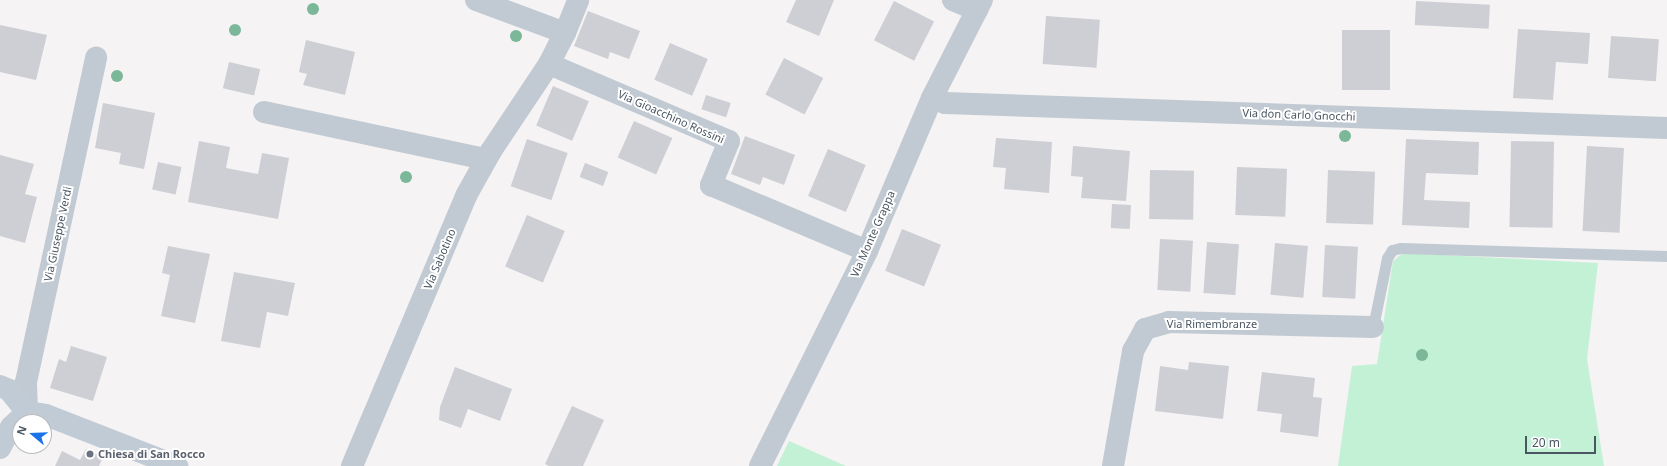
<!DOCTYPE html>
<html>
<head>
<meta charset="utf-8">
<style>
  body { margin:0 }
  #map { position:relative; width:1667px; height:466px; overflow:hidden; background:#f5f3f3; font-family:"Noto Sans",sans-serif }
  div>[style] { position:absolute }
  .green>* { inset:0; background:#c3f1d5 }
  .building>* { inset:0; background:#cdcfd5; transform-origin:0 0 }
  .lane>* { height:11px; margin:-5.5px; padding:0 5.5px; transform-origin:5.5px; border-radius:5.5px; background:#c1cad2 }
  .street>* { height:22px; margin:-11px; padding:0 11px; transform-origin:11px; border-radius:11px; background:#c1cad2 }
  .secondary>* { height:22px; margin:-11px; padding:0 11px; transform-origin:11px; border-radius:11px; background:#c1cbd6 }
  .trees>* { width:12px; height:12px; margin:-6px; border-radius:50%; background:#7bb799 }
  .dots>* { width:11px; height:11px; translate:-50% -50%; box-sizing:border-box; border:2px solid #fff; border-radius:50% }
  span { translate:-50% -50%; white-space:nowrap; text-align:center; line-height:1.15; -webkit-text-stroke:4px #fff; paint-order:stroke }
  .street-label { font-size:11px; color:#4a5661 }
  .worship-label { font-size:11px; color:#5b616d; font-weight:700 }
  .left { translate:0 -50%; text-align:left }
  .north { position:absolute; left:12px; top:414px; width:40px; height:40px; box-sizing:border-box; background:#fff; border:1px solid #b7bbc0; border-radius:50%; rotate:289deg; font-size:11px; font-weight:700; line-height:16px; text-align:center; color:#4a5661 }
  .north::after { content:''; display:block; margin:auto; width:14px; height:18px; background:#1a73e8; clip-path:polygon(50% 0,100% 100%,50% 72%,0 100%) }
  .scale { position:absolute; left:1525px; top:436px; width:71px; height:18px; box-sizing:border-box; border:2px solid #4a5661; border-top:0; padding-left:5px; font-size:12px; line-height:14px; white-space:nowrap; color:#4a5661; -webkit-text-stroke:3px #fff; paint-order:stroke }
</style>
</head>
<body>
<div id="map">
  <div class="green">
    <i style="clip-path:polygon(1403px 253px,1598px 263px,1587px 359px,1604px 466px,1338px 466px,1352px 366px,1377px 364px,1393px 261px)"></i>
    <i style="clip-path:polygon(789px 441px,846px 466px,777px 466px)"></i>
  </div>
  <div class="building">
    <i style="clip-path:polygon(796px 0,834px 0,819px 36px,786px 22px)"></i>
    <i style="left:894px;top:1px;width:45px;height:44px;rotate:27deg"></i>
    <i style="left:1416px;top:1px;width:74px;height:24px;rotate:3deg"></i>
    <i style="clip-path:polygon(588px 11px,640px 31px,629px 59px,610px 52px,608px 59px,574px 46px)"></i>
    <i style="left:1046px;top:16px;width:54px;height:48px;rotate:4deg"></i>
    <i style="clip-path:polygon(0 25px,47px 35px,36px 80px,0 72px)"></i>
    <i style="clip-path:polygon(1518px 29px,1590px 33px,1588px 64px,1556px 62px,1553px 100px,1513px 98px)"></i>
    <i style="left:1342px;top:30px;width:48px;height:60px"></i>
    <i style="left:1611px;top:36px;width:48px;height:42px;rotate:4deg"></i>
    <i style="clip-path:polygon(306px 40px,355px 52px,345px 95px,303px 85px,307px 74px,299px 72px)"></i>
    <i style="left:670px;top:43px;width:41px;height:40px;rotate:23deg"></i>
    <i style="left:784px;top:58px;width:44px;height:41px;rotate:27deg"></i>
    <i style="left:229px;top:62px;width:32px;height:27px;rotate:13deg"></i>
    <i style="left:553px;top:86px;width:39px;height:43px;rotate:23deg"></i>
    <i style="left:706px;top:95px;width:26px;height:15px;rotate:18deg"></i>
    <i style="clip-path:polygon(103px 103px,155px 113px,144px 169px,119px 164px,121px 153px,95px 148px)"></i>
    <i style="left:634px;top:121px;width:42px;height:40px;rotate:24deg"></i>
    <i style="clip-path:polygon(745px 136px,795px 155px,784px 185px,763px 177px,760px 185px,731px 174px)"></i>
    <i style="clip-path:polygon(996px 138px,1052px 142px,1049px 193px,1004px 189px,1006px 168px,993px 167px)"></i>
    <i style="left:527px;top:139px;width:43px;height:50px;rotate:19deg"></i>
    <i style="clip-path:polygon(1406px 139px,1479px 142px,1478px 175px,1426px 173px,1424px 200px,1470px 202px,1469px 228px,1402px 225px)"></i>
    <i style="clip-path:polygon(199px 141px,230px 147px,226px 168px,258px 174px,262px 153px,289px 158px,278px 219px,188px 202px)"></i>
    <i style="left:1511px;top:141px;width:43px;height:86px;rotate:1deg"></i>
    <i style="clip-path:polygon(1073px 146px,1130px 151px,1126px 201px,1081px 198px,1083px 177px,1071px 176px)"></i>
    <i style="left:1587px;top:146px;width:37px;height:85px;rotate:3deg"></i>
    <i style="left:828px;top:149px;width:41px;height:51px;rotate:23deg"></i>
    <i style="clip-path:polygon(0 155px,34px 164px,25px 194px,37px 197px,25px 243px,0 236px)"></i>
    <i style="left:158px;top:162px;width:24px;height:28px;rotate:12deg"></i>
    <i style="left:585px;top:163px;width:25px;height:15px;rotate:21deg"></i>
    <i style="left:1237px;top:167px;width:50px;height:48px;rotate:2deg"></i>
    <i style="left:1150px;top:170px;width:44px;height:49px;rotate:1deg"></i>
    <i style="left:1328px;top:170px;width:47px;height:53px;rotate:2deg"></i>
    <i style="left:1112px;top:204px;width:19px;height:24px;rotate:3deg"></i>
    <i style="left:527px;top:215px;width:41px;height:56px;rotate:23deg"></i>
    <i style="left:902px;top:229px;width:42px;height:45px;rotate:22deg"></i>
    <i style="left:1160px;top:239px;width:33px;height:51px;rotate:3deg"></i>
    <i style="left:1207px;top:242px;width:32px;height:51px;rotate:4deg"></i>
    <i style="left:1275px;top:243px;width:33px;height:52px;rotate:5deg"></i>
    <i style="left:1325px;top:245px;width:33px;height:52px;rotate:3deg"></i>
    <i style="clip-path:polygon(168px 246px,210px 254px,195px 323px,161px 316px,170px 275px,162px 273px)"></i>
    <i style="clip-path:polygon(234px 272px,295px 283px,288px 316px,267px 312px,260px 348px,221px 341px)"></i>
    <i style="clip-path:polygon(71px 346px,107px 357px,93px 401px,50px 388px,59px 359px,66px 362px)"></i>
    <i style="clip-path:polygon(1189px 362px,1229px 366px,1223px 419px,1155px 411px,1160px 366px,1188px 370px)"></i>
    <i style="clip-path:polygon(455px 367px,512px 389px,500px 421px,468px 409px,461px 428px,439px 420px,440px 407px)"></i>
    <i style="clip-path:polygon(1262px 372px,1315px 378px,1313px 397px,1322px 398px,1318px 437px,1280px 432px,1282px 414px,1257px 411px)"></i>
    <i style="clip-path:polygon(572px 406px,604px 420px,583px 466px,549px 466px,545px 464px)"></i>
    <i style="clip-path:polygon(86px 449px,103px 457px,99px 466px,55px 466px,62px 451px,80px 460px)"></i>
  </div>
  <div class="lane">
    <i style="left:1373px;top:327px;width:70px;rotate:-78.5deg"></i>
    <i style="left:1387px;top:258px;width:9px;rotate:-58deg"></i>
    <i style="left:1392px;top:250px;width:9px;rotate:-13deg"></i>
    <i style="left:1401px;top:248px;width:266px;rotate:1.7deg"></i>
  </div>
  <div class="street">
    <i style="left:476px;top:0;width:95px;rotate:20.3deg"></i>
    <i style="left:953px;top:0;width:26px;rotate:23deg"></i>
    <i style="left:549px;top:64px;width:196px;rotate:23.2deg"></i>
    <i style="left:729px;top:141px;width:48px;rotate:112.2deg"></i>
    <i style="left:711px;top:185px;width:169px;rotate:22.9deg"></i>
    <i style="left:932px;top:98px;width:14px;rotate:21deg"></i>
    <i style="left:945px;top:103px;width:722px;rotate:1.98deg"></i>
    <i style="left:264px;top:112px;width:227px;rotate:12deg"></i>
    <i style="left:27px;top:412px;width:30px;rotate:-92deg"></i>
    <i style="left:26px;top:382px;width:332px;rotate:-77.8deg"></i>
    <i style="left:352px;top:466px;width:295px;rotate:-67.1deg"></i>
    <i style="left:467px;top:194px;width:49px;rotate:-60.8deg"></i>
    <i style="left:491px;top:151px;width:105px;rotate:-56.3deg"></i>
    <i style="left:549px;top:64px;width:35px;rotate:-63deg"></i>
    <i style="left:565px;top:33px;width:35px;rotate:-68deg"></i>
    <i style="left:760px;top:466px;width:240px;rotate:-63.5deg"></i>
    <i style="left:867px;top:251px;width:166px;rotate:-67deg"></i>
    <i style="left:932px;top:98px;width:110px;rotate:-63deg"></i>
    <i style="left:1113px;top:466px;width:117px;rotate:-80.1deg"></i>
    <i style="left:1133px;top:351px;width:25px;rotate:-61deg"></i>
    <i style="left:1145px;top:329px;width:25px;rotate:-16deg"></i>
    <i style="left:1169px;top:322px;width:204px;rotate:1.4deg"></i>
  </div>
  <div class="secondary">
    <i style="left:0;top:386px;width:10px;rotate:24deg"></i>
    <i style="left:9px;top:390px;width:28px;rotate:51deg"></i>
    <i style="left:27px;top:412px;width:19px;rotate:9deg"></i>
    <i style="left:46px;top:415px;width:141px;rotate:21.3deg"></i>
    <i style="left:0;top:448px;width:24px;rotate:-62deg"></i>
    <i style="left:11px;top:427px;width:22px;rotate:-43deg"></i>
  </div>
  <div class="trees">
    <i style="left:313px;top:9px"></i>
    <i style="left:235px;top:30px"></i>
    <i style="left:516px;top:36px"></i>
    <i style="left:117px;top:76px"></i>
    <i style="left:1345px;top:136px"></i>
    <i style="left:406px;top:177px"></i>
    <i style="left:1422px;top:355px"></i>
  </div>
  <div class="dots">
    <i style="left:90px;top:454px;background:#6b7280"></i>
  </div>
  <div class="street-label">
    <span style="left:1299px;top:115px;rotate:2deg">Via don Carlo Gnocchi</span>
    <span style="left:671px;top:117px;rotate:24deg">Via Gioacchino Rossini</span>
    <span style="left:58px;top:234px;rotate:-78deg">Via Giuseppe Verdi</span>
    <span style="left:873px;top:234px;rotate:-66deg">Via Monte Grappa</span>
    <span style="left:440px;top:259px;rotate:-67deg">Via Sabotino</span>
    <span style="left:1212px;top:324px">Via Rimembranze</span>
  </div>
  <div class="worship-label">
    <span class="left" style="left:98px;top:454px">Chiesa di San Rocco</span>
  </div>
  <div class="north">N</div>
  <div class="scale">20 m</div>
</div>
</body>
</html>
